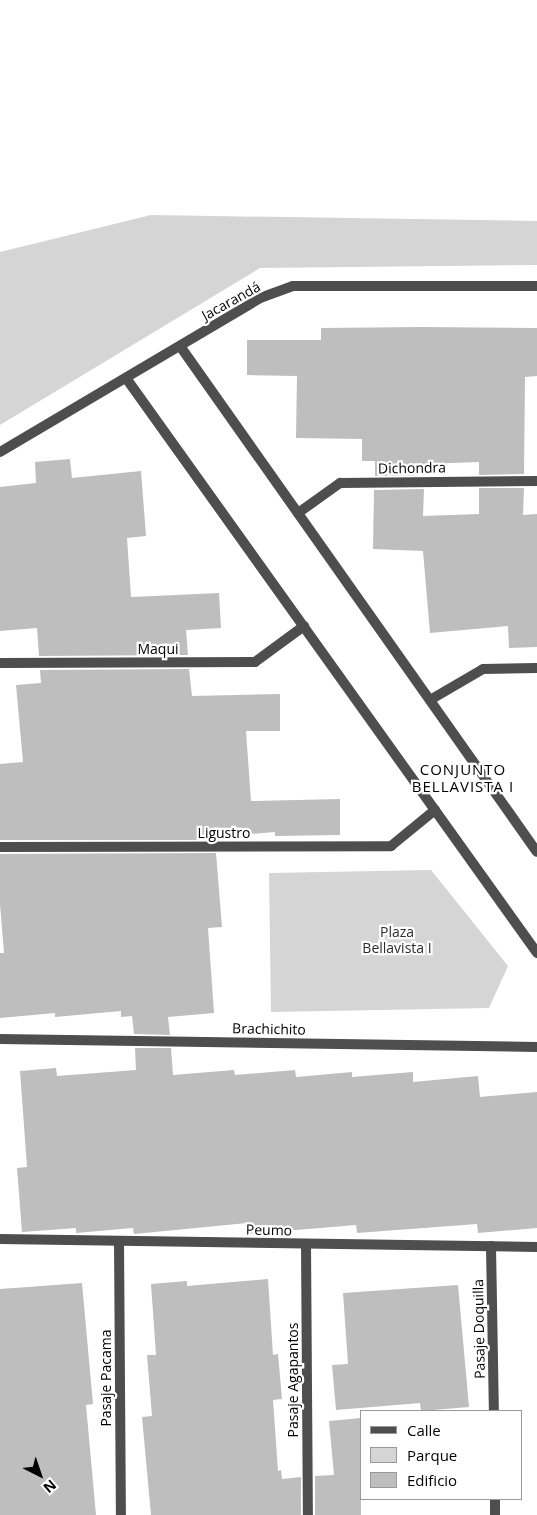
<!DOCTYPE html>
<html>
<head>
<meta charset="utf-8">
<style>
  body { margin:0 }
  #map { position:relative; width:537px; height:1515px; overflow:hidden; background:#fff; font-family:"Open Sans",sans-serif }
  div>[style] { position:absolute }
  .green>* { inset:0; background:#d5d5d5 }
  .building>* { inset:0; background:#bebebe }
  .street>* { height:10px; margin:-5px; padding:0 5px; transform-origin:5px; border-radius:5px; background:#4e4e4e }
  span { translate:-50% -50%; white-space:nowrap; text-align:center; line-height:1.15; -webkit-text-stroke:4.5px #fff; paint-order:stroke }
  .street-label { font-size:14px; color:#000 }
  .park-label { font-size:14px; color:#2c2c2c }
  .neighbourhood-label { font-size:15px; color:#000; letter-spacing:1px }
  .legend { position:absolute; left:360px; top:1410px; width:162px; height:90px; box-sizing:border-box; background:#fff; border:1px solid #999; margin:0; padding:6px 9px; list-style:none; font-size:15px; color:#000 }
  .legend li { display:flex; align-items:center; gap:10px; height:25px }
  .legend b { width:25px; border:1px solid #999 }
  .north { position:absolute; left:15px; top:1450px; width:50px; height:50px; -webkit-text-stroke:4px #fff; paint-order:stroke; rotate:139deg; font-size:14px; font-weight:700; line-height:20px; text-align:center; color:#000 }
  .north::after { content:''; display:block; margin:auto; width:18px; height:22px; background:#000; clip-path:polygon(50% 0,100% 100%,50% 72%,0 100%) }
</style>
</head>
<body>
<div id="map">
  <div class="green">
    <i style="clip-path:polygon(151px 215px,537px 221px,537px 265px,260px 268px,0 425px,0 252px)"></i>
    <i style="clip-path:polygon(431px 870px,508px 966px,489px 1008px,271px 1012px,269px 873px)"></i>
  </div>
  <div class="building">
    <i style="clip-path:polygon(422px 327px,537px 328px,537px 376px,525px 377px,524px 474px,479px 475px,479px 462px,425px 464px,425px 475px,375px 476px,375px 461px,362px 461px,362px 439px,296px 438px,297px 376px,247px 375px,247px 340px,321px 340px,321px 328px)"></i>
    <i style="clip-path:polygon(70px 459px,72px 478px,141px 471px,146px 536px,127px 538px,131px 597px,219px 593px,221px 628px,186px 630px,188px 655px,39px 656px,37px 628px,0 631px,0 487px,36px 483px,35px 462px)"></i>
    <i style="clip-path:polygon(479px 488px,524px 488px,523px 515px,537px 514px,537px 647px,509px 648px,508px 626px,430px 633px,423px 551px,373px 549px,374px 490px,424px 489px,423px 516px,479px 514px)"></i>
    <i style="clip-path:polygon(189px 669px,192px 696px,280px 694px,280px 731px,246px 731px,251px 801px,340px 799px,340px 835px,275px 836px,275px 832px,215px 837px,215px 840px,0 840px,0 764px,23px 762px,16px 685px,41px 683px,40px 670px)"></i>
    <i style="clip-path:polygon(216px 853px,222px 927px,208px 928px,214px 1013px,168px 1017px,170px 1035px,134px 1034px,132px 1016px,121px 1017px,121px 1011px,55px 1017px,55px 1013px,0 1018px,0 953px,4px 953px,0 904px,0 854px)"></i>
    <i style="clip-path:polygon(135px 1048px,171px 1048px,173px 1075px,234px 1070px,235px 1075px,295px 1070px,296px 1077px,352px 1072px,352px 1077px,413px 1072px,413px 1082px,478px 1076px,480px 1097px,537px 1092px,537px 1228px,478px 1233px,477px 1224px,357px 1233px,356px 1225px,247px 1234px,247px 1223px,134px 1234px,133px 1228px,76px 1233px,76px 1228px,22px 1232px,17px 1168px,27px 1167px,20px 1071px,56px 1068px,57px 1076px,136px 1070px)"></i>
    <i style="clip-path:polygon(268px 1279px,273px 1355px,278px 1354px,282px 1399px,273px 1400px,278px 1471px,281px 1470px,282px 1479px,301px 1477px,301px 1515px,151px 1515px,142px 1417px,152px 1416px,147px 1355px,156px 1355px,151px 1284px,187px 1281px,187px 1286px)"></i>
    <i style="clip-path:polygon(82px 1283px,93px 1404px,86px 1405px,96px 1515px,0 1515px,0 1289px)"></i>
    <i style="clip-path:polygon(458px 1285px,469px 1407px,421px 1411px,420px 1403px,336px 1410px,332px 1365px,348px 1364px,343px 1293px)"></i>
    <i style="clip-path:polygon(361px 1418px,361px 1515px,315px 1515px,315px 1476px,334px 1475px,329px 1421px)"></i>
  </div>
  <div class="street">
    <i style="left:180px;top:346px;width:619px;rotate:54.8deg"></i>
    <i style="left:126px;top:378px;width:707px;rotate:54.44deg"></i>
    <i style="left:0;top:452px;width:302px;rotate:-30.6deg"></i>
    <i style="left:260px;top:298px;width:35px;rotate:-20deg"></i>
    <i style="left:293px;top:286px;width:244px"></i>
    <i style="left:298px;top:513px;width:52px;rotate:-35.5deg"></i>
    <i style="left:340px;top:483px;width:197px;rotate:-0.6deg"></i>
    <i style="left:0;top:663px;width:255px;rotate:-0.2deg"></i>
    <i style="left:255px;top:662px;width:61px;rotate:-36.3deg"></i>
    <i style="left:430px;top:700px;width:61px;rotate:-30.3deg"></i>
    <i style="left:483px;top:669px;width:54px;rotate:-1.1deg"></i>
    <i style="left:0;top:847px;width:391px;rotate:-0.1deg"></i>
    <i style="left:391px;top:846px;width:57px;rotate:-39.3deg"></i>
    <i style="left:0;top:1039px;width:537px;rotate:0.85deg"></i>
    <i style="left:0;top:1239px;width:537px;rotate:0.85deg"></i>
    <i style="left:119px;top:1241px;width:274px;rotate:89.6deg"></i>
    <i style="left:306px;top:1244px;width:271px;rotate:89.6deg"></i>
    <i style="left:491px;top:1246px;width:165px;rotate:89deg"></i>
    <i style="left:495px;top:1499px;width:16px;rotate:90deg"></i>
  </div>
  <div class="street-label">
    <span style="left:231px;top:301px;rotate:-29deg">Jacarandá</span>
    <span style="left:412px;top:468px;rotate:-1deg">Dichondra</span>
    <span style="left:158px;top:649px">Maqui</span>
    <span style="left:224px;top:833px">Ligustro</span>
    <span style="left:269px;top:1029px;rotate:1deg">Brachichito</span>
    <span style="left:269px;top:1230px;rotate:1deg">Peumo</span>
    <span style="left:479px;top:1329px;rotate:-91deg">Pasaje Doquilla</span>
    <span style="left:106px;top:1378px;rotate:-90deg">Pasaje Pacama</span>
    <span style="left:293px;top:1380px;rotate:-90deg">Pasaje Agapantos</span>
  </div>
  <div class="park-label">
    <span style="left:397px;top:940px">Plaza<br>Bellavista I</span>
  </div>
  <div class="neighbourhood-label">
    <span style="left:463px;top:778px">CONJUNTO<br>BELLAVISTA I</span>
  </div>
  <ul class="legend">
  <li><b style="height:6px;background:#4e4e4e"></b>Calle</li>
  <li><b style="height:14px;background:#d5d5d5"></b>Parque</li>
  <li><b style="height:14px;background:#bebebe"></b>Edificio</li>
  </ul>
  <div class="north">N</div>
</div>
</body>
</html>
